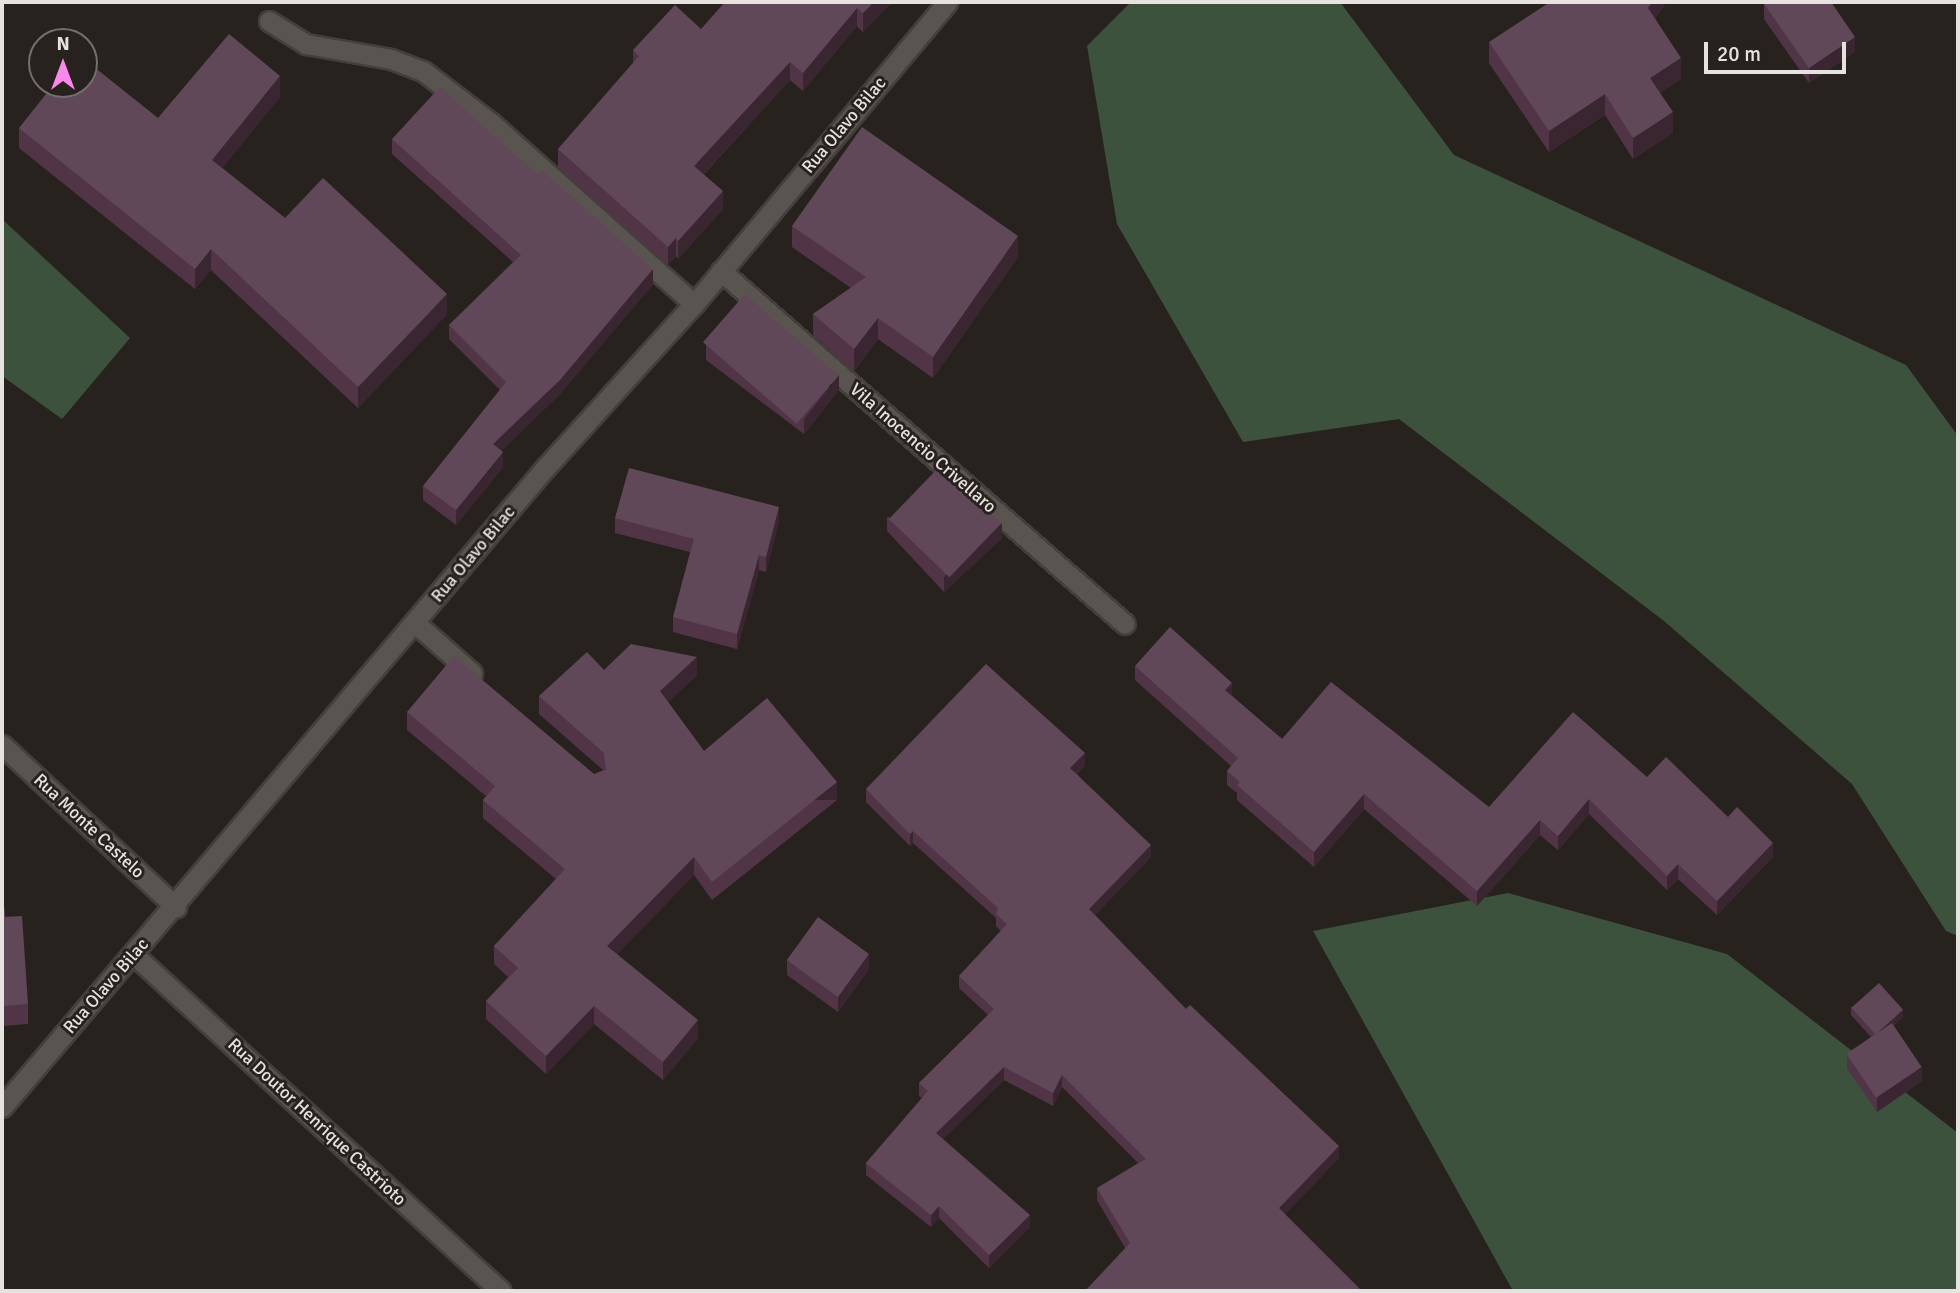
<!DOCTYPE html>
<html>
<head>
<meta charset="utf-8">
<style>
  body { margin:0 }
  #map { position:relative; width:1960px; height:1293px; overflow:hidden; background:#28221f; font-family:Signika,sans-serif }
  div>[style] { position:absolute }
  .green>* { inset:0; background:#3c523c }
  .roads { filter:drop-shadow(2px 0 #443f3d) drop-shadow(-2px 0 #443f3d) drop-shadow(0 2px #443f3d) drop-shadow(0 -2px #443f3d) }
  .service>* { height:19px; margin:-9.5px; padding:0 9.5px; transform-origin:9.5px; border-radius:9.5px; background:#5a5450 }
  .minor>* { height:19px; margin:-9.5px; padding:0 9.5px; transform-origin:9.5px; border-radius:9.5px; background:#5a5450 }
  .secondary>* { height:19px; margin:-9.5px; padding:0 9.5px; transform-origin:9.5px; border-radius:9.5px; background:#5a5450 }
  .wall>* { inset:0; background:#513547 }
  .shaded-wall>* { inset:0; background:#3a2630; transform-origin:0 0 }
  .building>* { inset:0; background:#614858; transform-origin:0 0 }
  span { translate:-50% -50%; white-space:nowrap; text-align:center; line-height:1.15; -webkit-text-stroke:6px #28221f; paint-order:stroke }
  .street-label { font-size:18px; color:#e6e2e0 }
  .frame { position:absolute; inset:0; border:4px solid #e6e2e0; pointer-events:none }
  .north { position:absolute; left:28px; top:28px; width:70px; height:70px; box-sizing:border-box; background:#28221f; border:2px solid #746f6c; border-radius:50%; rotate:0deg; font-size:19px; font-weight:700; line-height:28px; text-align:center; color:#e6e2e0 }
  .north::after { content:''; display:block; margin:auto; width:24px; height:32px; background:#f888ea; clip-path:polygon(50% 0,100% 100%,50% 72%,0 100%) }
  .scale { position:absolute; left:1704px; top:42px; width:142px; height:32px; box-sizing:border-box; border:4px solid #e6e2e0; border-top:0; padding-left:9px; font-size:21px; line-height:24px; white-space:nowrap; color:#e6e2e0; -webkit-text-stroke:5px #28221f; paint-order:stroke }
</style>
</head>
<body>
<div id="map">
  <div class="green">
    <i style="clip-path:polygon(1131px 2px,1340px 2px,1454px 155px,1906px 365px,1958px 436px,1958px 936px,1946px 931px,1852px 784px,1664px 621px,1399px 419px,1243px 442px,1117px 224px,1087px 46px)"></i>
    <i style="clip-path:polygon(2px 219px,130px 338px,62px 419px,2px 376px)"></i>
    <i style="clip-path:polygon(1508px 893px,1727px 954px,1958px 1133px,1958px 1291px,1513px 1291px,1313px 931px)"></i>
  </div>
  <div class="roads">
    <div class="service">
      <i style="left:269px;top:21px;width:44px;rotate:31.9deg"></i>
      <i style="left:306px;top:44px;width:86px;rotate:10deg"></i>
      <i style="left:391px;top:59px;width:34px;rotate:21deg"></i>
      <i style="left:423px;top:71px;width:86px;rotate:37.4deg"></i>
      <i style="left:491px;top:123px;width:272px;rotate:41.7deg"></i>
    </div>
    <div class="minor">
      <i style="left:721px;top:271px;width:536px;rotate:41.15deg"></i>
      <i style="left:415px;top:623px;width:76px;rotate:41.3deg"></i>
      <i style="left:2px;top:745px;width:238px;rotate:43deg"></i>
      <i style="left:133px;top:954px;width:499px;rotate:42.5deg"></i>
    </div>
    <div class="secondary">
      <i style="left:2px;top:1107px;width:840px;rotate:-49.64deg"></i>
      <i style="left:546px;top:467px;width:220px;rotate:-47.8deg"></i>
      <i style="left:694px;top:304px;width:394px;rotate:-50deg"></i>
    </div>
  </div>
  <div class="wall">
    <i style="clip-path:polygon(892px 2px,863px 32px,857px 26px,803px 91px,790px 80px,704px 174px,723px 209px,678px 259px,676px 256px,668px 265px,558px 167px,558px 149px,633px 63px,633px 50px,701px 29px)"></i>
    <i style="clip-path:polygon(1764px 4px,1855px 52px,1809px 83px,1764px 19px)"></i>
    <i style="clip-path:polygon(1655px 19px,1681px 79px,1660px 93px,1673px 133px,1633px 159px,1605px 115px,1549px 152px,1489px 63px,1489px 42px)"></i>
    <i style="clip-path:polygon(280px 97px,222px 168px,285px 218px,447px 314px,358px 408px,211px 270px,195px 289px,19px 148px,19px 128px,158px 118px)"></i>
    <i style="clip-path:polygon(392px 139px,653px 284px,560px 394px,501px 451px,503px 467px,456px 525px,423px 500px,423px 486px,500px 390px,449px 339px,449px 325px,513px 262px,392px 154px)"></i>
    <i style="clip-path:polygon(792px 226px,1018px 257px,933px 378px,878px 339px,854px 371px,813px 335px,813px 314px,851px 288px,792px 247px)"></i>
    <i style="clip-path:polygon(706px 345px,839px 390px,804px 434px,706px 360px)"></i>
    <i style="clip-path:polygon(887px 517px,1002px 538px,944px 592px,887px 531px)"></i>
    <i style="clip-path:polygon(615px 518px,779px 522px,766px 572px,759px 570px,737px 649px,673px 632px,673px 617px,690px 552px,615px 533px)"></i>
    <i style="clip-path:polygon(1135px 666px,1232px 696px,1282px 739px,1489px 807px,1647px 777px,1728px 817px,1773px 857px,1717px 915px,1678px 879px,1667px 890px,1589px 814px,1558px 850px,1540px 835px,1477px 906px,1364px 809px,1314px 867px,1237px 800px,1237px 793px,1227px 785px,1227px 771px,1231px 766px,1135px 680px)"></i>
    <i style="clip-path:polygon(604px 670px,697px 675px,668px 702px,704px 751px,837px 800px,712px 900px,694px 875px,617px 954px,698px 1038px,663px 1080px,594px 1024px,546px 1074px,486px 1019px,486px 1001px,508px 977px,494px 964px,494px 946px,556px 879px,483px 818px,483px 800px,486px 796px,407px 730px,407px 712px,594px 774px,603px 770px,539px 714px,539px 696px)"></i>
    <i style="clip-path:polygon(1085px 765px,1077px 774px,1151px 857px,1095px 915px,1186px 1009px,1339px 1158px,1285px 1214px,1125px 1248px,1097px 1200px,1097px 1188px,1138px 1163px,1062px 1087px,1053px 1106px,1004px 1080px,943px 1139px,1030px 1227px,989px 1268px,939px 1218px,931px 1227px,866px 1175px,866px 1163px,922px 1098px,919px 1096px,919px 1083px,988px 1015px,959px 988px,959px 976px,1001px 931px,996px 926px,996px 918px,913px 843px,910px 846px,866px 802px,866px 789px)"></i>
    <i style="clip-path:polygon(2px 882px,5px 917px,28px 1004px,28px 1024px,2px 1026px)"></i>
    <i style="clip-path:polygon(787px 960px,869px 969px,838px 1012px,787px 975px)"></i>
    <i style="clip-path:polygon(1851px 1007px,1903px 1017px,1893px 1026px,1922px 1081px,1877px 1112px,1847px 1069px,1847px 1054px,1871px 1037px,1851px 1015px)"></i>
  </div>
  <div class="shaded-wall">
    <i style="clip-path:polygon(874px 2px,892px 2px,863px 32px,863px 13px)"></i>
    <i style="clip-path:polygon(1652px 2px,1667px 2px,1648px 29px,1648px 8px)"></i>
    <i style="clip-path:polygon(857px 8px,857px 26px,803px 91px,803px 73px)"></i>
    <i style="clip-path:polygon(1855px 37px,1855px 52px,1809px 83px,1809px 68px)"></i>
    <i style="clip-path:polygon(1681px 58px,1681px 79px,1650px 100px,1650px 78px)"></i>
    <i style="clip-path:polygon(790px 62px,790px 80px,694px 184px,694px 166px)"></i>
    <i style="clip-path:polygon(280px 76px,280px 97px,212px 181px,212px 160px)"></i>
    <i style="clip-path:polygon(1605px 94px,1605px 115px,1549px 152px,1549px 131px)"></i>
    <i style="clip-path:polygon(1673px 112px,1673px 133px,1633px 159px,1633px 138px)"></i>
    <i style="clip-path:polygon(723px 191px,723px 209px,678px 259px,678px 241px)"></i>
    <i style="clip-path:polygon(1018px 236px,1018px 257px,933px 378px,933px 357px)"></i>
    <i style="clip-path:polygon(676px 238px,676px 256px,668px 265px,668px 247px)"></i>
    <i style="clip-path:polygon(211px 249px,211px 270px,195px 289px,195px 269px)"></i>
    <i style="clip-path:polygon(653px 269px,653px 284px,560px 394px,493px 459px,493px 444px)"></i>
    <i style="clip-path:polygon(447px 294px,447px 314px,358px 408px,358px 387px)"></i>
    <i style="clip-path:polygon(878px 318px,878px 339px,854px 371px,854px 349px)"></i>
    <i style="clip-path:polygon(839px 375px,839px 390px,804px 434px,804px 419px)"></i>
    <i style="clip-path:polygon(503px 452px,503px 467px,456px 525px,456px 510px)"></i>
    <i style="clip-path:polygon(779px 507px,779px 522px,766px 572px,766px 557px)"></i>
    <i style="clip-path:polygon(1002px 523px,1002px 538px,944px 592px,944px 577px)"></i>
    <i style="clip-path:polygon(759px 555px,759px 570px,737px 649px,737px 634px)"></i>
    <i style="clip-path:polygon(697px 657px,697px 675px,660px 709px,660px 691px)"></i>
    <i style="clip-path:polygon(1232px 683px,1232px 697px,1225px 690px)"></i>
    <i style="clip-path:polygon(1085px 753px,1085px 765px,1070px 780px,1070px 768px)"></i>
    <i style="left:837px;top:782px;width:18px;height:160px;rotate:90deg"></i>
    <i style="clip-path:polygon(1364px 794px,1364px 809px,1314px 867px,1314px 852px)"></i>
    <i style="clip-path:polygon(1589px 799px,1589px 814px,1558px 850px,1558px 836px)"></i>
    <i style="clip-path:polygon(1540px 820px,1540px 835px,1477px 906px,1477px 891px)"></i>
    <i style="clip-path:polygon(913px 831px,913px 843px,910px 846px,910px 834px)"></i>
    <i style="clip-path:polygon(1773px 843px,1773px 857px,1717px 915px,1717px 901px)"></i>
    <i style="clip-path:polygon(1151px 845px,1151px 857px,1089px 921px,1089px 909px)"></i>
    <i style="clip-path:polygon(694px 857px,694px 875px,607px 964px,607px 946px)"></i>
    <i style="clip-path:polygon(1678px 864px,1678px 879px,1667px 890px,1667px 876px)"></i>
    <i style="clip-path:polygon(869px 954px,869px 969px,838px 1012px,838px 997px)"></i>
    <i style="clip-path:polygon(594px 1006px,594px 1024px,546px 1074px,546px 1056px)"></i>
    <i style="clip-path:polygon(1903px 1010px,1903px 1017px,1875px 1041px,1875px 1034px)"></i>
    <i style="clip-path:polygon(698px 1020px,698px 1038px,663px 1080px,663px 1062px)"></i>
    <i style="clip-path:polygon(1004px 1067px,1004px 1080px,936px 1146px,936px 1133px)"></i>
    <i style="clip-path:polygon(1922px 1067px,1922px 1081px,1877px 1112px,1877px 1097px)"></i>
    <i style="clip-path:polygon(1062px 1075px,1062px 1087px,1053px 1106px,1053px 1093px)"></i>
    <i style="clip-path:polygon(1339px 1146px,1339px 1158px,1279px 1220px,1279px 1208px)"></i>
    <i style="clip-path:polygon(939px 1206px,939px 1218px,931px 1227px,931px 1215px)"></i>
    <i style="clip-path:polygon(1030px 1215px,1030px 1227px,989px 1268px,989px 1255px)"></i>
  </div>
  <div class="building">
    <i style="clip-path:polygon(725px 2px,874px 2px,863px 13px,857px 8px,803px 73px,790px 62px,694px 166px,723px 191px,678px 241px,676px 238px,668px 247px,558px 149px,639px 56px,633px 50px,675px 5px,701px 29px)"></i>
    <i style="clip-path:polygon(1550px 2px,1652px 2px,1648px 8px,1681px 58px,1650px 78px,1673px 112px,1633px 138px,1605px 94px,1549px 131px,1489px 42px)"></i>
    <i style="clip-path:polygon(1767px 2px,1831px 2px,1855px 37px,1809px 68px,1764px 4px)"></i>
    <i style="clip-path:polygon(229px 34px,280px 76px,212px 160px,285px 218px,323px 178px,447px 294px,358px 387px,211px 249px,195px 269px,19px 128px,54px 84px,84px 84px,84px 59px,158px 118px)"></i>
    <i style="clip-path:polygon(440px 87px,538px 175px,542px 170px,653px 269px,560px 380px,493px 444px,503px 452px,456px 510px,423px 486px,506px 382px,449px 325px,521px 255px,392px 139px)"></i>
    <i style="clip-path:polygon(862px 127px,1018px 236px,933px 357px,878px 318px,854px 349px,813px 314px,866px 277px,792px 226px)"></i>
    <i style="left:745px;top:294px;width:124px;height:64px;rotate:41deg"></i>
    <i style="left:941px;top:465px;width:84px;height:75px;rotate:44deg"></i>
    <i style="clip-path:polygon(629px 468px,779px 507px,766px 557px,759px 555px,737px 634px,673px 617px,694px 539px,615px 518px)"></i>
    <i style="clip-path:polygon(1170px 627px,1232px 683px,1225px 690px,1282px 739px,1331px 682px,1489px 807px,1573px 712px,1647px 777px,1666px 757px,1728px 817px,1737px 807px,1773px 843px,1717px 901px,1678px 864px,1667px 876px,1589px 799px,1558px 836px,1540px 820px,1477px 891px,1364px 794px,1314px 852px,1237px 785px,1240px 782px,1227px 771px,1238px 758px,1135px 666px)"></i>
    <i style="clip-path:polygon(631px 644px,697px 657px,660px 691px,704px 751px,767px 698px,837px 782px,712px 882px,694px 857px,607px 946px,698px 1020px,663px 1062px,594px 1006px,546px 1056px,486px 1001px,518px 968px,494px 946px,565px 869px,483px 800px,495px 786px,407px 712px,454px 656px,594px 774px,606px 770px,604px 753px,539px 696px,587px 652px,604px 670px)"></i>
    <i style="clip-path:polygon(986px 664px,1085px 753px,1070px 768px,1151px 845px,1089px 909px,1186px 1009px,1190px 1005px,1339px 1146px,1279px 1208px,1362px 1291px,1085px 1291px,1130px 1243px,1097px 1188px,1146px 1159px,1062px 1075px,1053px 1093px,1004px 1067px,936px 1133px,1030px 1215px,989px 1255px,939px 1206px,931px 1215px,866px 1163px,928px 1091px,919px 1083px,994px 1009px,959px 976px,1007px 924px,996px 914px,998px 908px,913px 831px,910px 834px,866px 789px)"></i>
    <i style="clip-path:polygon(2px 882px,5px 917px,22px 916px,28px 1004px,2px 1006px)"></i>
    <i style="left:818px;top:917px;width:63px;height:53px;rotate:36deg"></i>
    <i style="left:1879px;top:983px;width:36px;height:37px;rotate:48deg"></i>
    <i style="left:1892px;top:1023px;width:53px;height:55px;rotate:56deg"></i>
  </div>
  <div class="street-label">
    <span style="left:844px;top:125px;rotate:-50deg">Rua Olavo Bilac</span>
    <span style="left:923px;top:448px;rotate:41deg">Vila Inocencio Crivellaro</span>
    <span style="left:473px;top:554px;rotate:-50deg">Rua Olavo Bilac</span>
    <span style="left:89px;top:826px;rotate:43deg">Rua Monte Castelo</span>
    <span style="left:106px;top:986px;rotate:-49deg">Rua Olavo Bilac</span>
    <span style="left:317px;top:1122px;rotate:43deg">Rua Doutor Henrique Castrioto</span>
  </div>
  <div class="frame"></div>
  <div class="north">N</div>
  <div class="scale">20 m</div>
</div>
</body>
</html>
